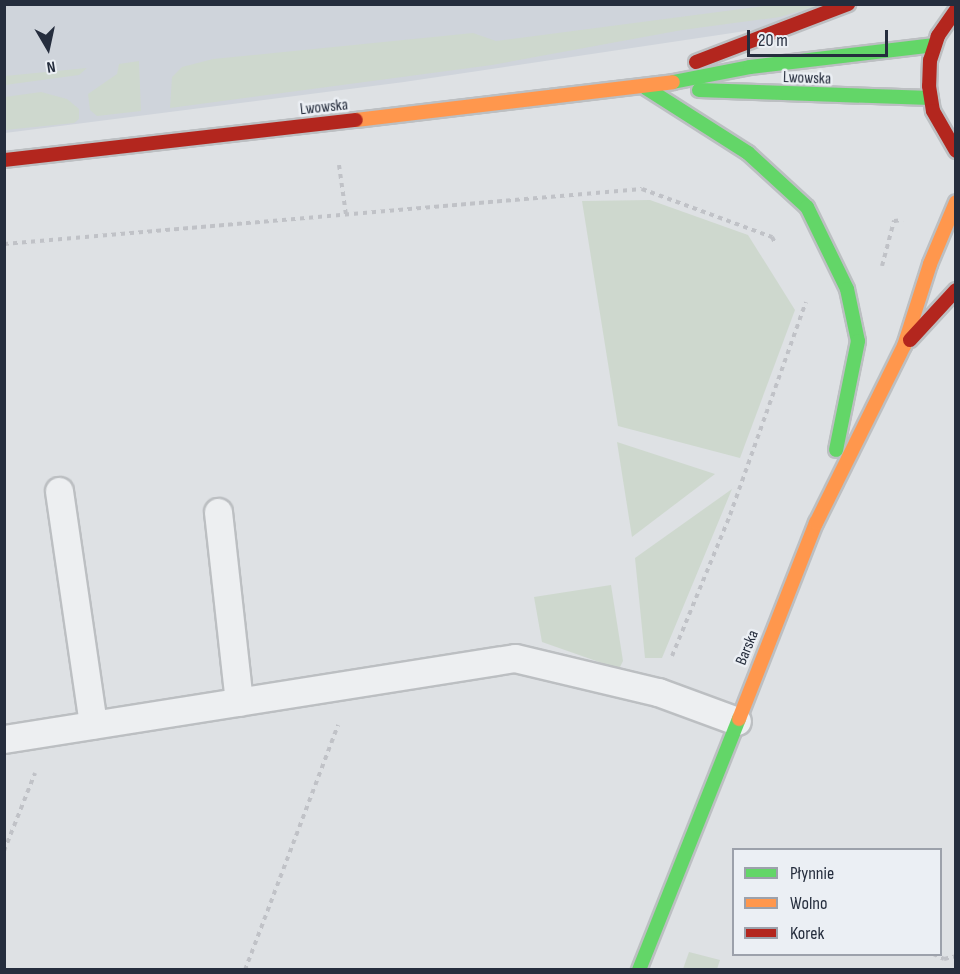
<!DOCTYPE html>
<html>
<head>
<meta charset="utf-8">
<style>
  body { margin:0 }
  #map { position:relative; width:960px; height:974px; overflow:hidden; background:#dee1e4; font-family:"Sofia Sans Condensed",sans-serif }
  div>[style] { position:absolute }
  .built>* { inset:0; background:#cfd4db }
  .green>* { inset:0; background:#ced8ce }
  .path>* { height:4px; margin-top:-2px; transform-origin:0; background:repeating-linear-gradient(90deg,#c0c2c7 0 4.5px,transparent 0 9px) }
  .roads { filter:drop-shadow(2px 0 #bcbfc2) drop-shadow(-2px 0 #bcbfc2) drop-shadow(0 2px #bcbfc2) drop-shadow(0 -2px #bcbfc2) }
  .lane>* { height:27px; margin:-13.5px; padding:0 13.5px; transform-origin:13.5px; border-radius:13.5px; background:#edeff1 }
  .fast>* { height:14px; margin:-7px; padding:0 7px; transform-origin:7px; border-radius:7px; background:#63d668 }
  .slow>* { height:14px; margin:-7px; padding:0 7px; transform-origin:7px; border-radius:7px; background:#ff974d }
  .jam>* { height:14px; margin:-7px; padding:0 7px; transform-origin:7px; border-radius:7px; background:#b3261e }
  span { translate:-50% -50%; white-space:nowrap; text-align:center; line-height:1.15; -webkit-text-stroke:5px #ebeff4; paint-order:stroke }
  .street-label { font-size:16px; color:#252d3d }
  .frame { position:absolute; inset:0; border:6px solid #252d3d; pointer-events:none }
  .legend { position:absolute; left:732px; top:848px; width:210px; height:108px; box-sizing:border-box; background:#ebeff4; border:2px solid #9ca1ab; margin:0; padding:8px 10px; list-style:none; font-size:18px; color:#252d3d }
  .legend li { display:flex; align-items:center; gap:12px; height:30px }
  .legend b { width:30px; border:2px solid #9ca1ab }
  .north { position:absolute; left:18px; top:18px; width:60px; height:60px; -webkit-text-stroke:4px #ebeff4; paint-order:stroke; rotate:171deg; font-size:16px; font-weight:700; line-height:24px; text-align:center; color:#252d3d }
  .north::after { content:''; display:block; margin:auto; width:21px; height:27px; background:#252d3d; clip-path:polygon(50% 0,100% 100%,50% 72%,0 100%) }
  .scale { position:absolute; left:747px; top:30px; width:141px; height:27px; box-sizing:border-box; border:3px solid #252d3d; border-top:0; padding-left:8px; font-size:18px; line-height:21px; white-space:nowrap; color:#252d3d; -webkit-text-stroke:4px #ebeff4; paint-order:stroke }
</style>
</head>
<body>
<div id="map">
  <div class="built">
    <i style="clip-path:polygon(5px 5px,836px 5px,792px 24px,404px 82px,5px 133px)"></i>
  </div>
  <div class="green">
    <i style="clip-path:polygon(771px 5px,820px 5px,780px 17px,682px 30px,492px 65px,170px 108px,172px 77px,182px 67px,213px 59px,473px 33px,496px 41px)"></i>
    <i style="clip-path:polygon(139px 61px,141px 111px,97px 116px,90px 110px,88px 94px,117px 74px,119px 64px)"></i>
    <i style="clip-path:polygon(87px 68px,79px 75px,5px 85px,5px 76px)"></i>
    <i style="clip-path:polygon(41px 92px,67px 99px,79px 109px,79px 119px,74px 123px,5px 130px,5px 97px)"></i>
    <i style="clip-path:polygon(650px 200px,748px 235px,795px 310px,740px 458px,618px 426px,582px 201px)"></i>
    <i style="clip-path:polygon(617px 442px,715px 474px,632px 537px)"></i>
    <i style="clip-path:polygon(732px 489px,662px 658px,645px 658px,635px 558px)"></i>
    <i style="clip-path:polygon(611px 585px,623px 661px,619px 669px,542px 642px,534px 597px)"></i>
    <i style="clip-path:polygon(689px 952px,720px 960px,717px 969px,683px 969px)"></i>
  </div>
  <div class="path">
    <i style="left:339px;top:165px;width:50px;rotate:82deg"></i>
    <i style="left:4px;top:244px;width:640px;rotate:-4.93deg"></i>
    <i style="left:642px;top:189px;width:139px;rotate:20.3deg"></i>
    <i style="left:772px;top:237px;width:7px;rotate:63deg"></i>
    <i style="left:882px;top:266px;width:47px;rotate:-75.1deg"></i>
    <i style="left:894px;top:221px;width:9px;rotate:-6deg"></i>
    <i style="left:672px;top:656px;width:152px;rotate:-67.6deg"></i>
    <i style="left:730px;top:515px;width:226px;rotate:-70.4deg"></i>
    <i style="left:4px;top:851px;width:84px;rotate:-68.3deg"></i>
    <i style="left:933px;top:954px;width:12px;rotate:24deg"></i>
    <i style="left:944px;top:959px;width:12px;rotate:-14deg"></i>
    <i style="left:245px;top:970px;width:262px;rotate:-69.2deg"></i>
  </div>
  <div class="roads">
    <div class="lane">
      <i style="left:59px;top:491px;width:236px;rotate:81.7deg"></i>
      <i style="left:218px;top:512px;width:191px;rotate:83.7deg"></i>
      <i style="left:4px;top:739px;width:517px;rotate:-9.01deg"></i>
      <i style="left:515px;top:658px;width:147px;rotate:13.4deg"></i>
      <i style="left:658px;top:692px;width:84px;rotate:20.2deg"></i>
    </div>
    <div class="fast">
      <i style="left:673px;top:82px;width:78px;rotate:-11deg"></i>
      <i style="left:750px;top:67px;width:186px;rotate:-6.8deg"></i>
      <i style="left:646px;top:88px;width:121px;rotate:32.5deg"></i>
      <i style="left:748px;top:153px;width:80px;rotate:42.5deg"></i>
      <i style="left:807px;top:207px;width:91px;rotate:64deg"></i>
      <i style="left:847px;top:289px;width:53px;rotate:78.1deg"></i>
      <i style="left:858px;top:341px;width:111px;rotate:101.4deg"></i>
      <i style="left:699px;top:90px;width:232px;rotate:2deg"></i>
      <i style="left:639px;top:970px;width:270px;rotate:-68.3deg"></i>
    </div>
    <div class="slow">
      <i style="left:356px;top:120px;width:319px;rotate:-6.8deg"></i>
      <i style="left:739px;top:719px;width:211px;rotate:-68.6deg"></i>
      <i style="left:816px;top:523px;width:198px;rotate:-63.6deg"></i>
      <i style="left:904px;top:346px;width:86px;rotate:-72.4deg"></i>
      <i style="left:930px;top:264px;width:67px;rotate:-67.2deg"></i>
    </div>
    <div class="jam">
      <i style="left:956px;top:10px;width:32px;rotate:125deg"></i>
      <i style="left:938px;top:36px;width:25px;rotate:108deg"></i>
      <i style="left:930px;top:60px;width:26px;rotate:92deg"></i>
      <i style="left:929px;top:86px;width:25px;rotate:81deg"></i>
      <i style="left:933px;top:111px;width:46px;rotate:60.1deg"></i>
      <i style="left:696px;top:62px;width:163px;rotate:-20.9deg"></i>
      <i style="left:4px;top:160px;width:354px;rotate:-6.5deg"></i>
      <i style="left:910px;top:340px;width:68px;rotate:-47.4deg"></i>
    </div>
  </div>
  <div class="street-label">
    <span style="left:807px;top:79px;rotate:2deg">Lwowska</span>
    <span style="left:324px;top:108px;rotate:-6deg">Lwowska</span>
    <span style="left:748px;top:648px;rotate:-68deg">Barska</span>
  </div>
  <div class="frame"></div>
  <ul class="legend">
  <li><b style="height:8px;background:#63d668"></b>Płynnie</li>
  <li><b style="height:8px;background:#ff974d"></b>Wolno</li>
  <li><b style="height:8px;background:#b3261e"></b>Korek</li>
  </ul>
  <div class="north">N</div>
  <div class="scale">20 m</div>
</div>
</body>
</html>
